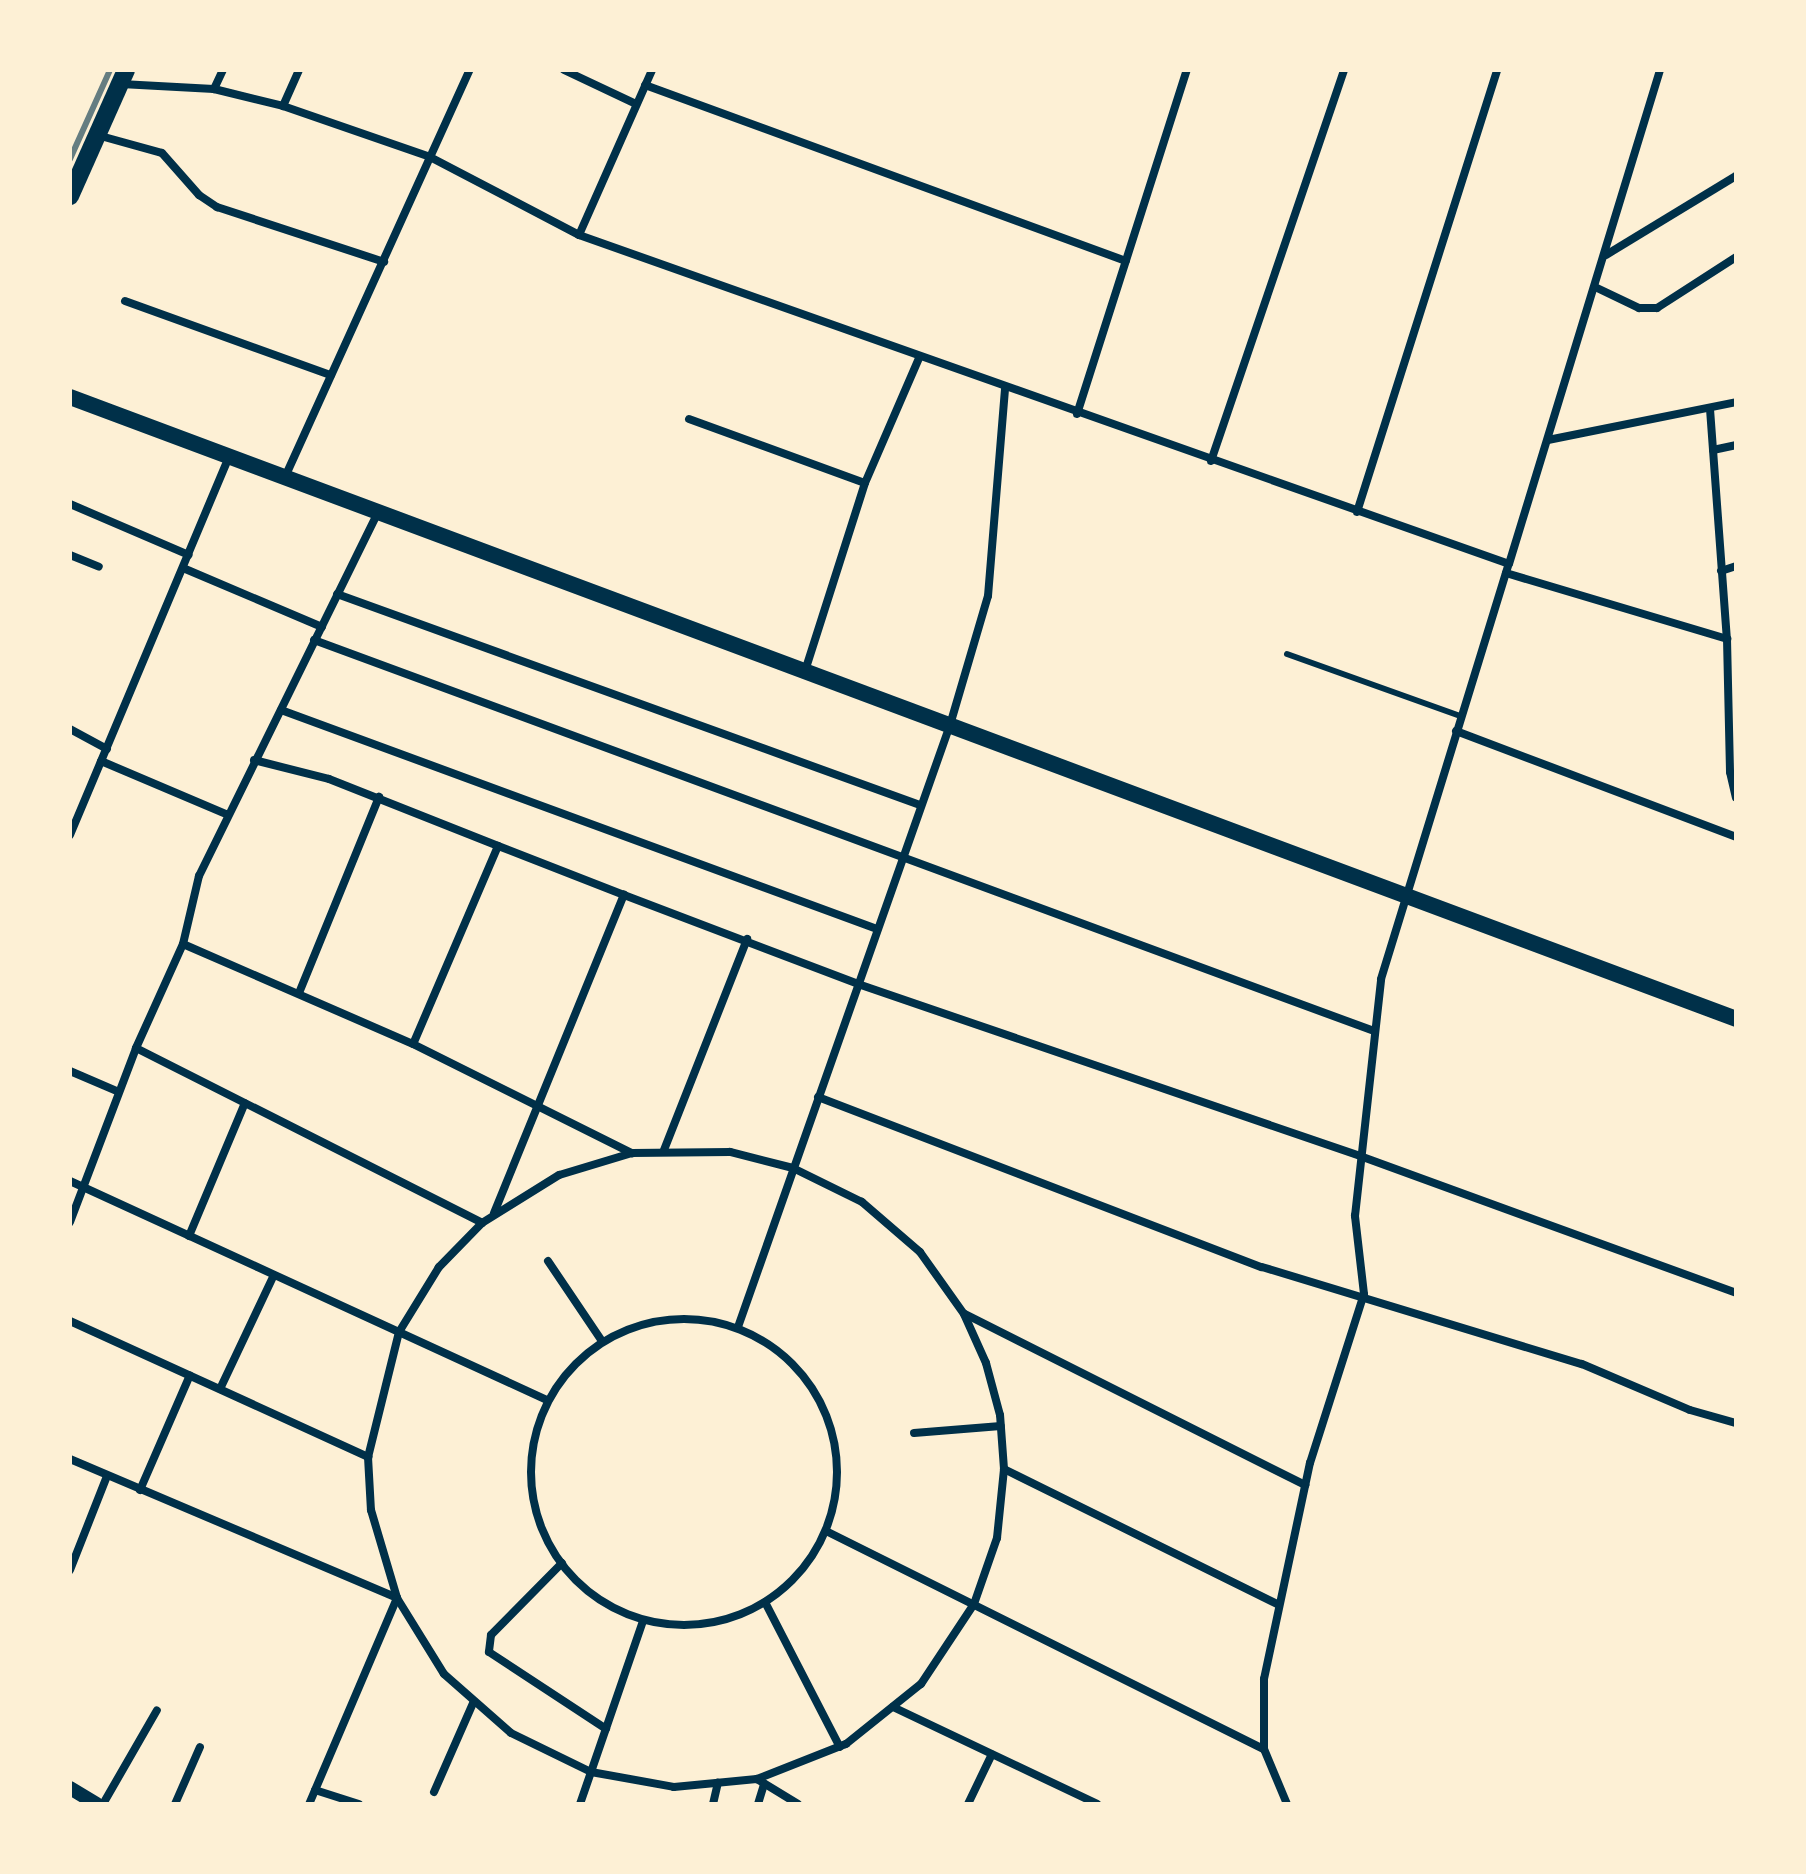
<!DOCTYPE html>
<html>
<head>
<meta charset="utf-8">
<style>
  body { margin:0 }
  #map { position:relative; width:1806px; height:1874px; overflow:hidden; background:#fdf0d5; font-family:"Sofia Sans Condensed",sans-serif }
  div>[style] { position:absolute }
  .service>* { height:6px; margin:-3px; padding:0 3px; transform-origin:3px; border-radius:3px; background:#003049 }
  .minor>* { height:8px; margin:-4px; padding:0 4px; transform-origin:4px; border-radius:4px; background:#003049 }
  .minor>.ring { margin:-4px; padding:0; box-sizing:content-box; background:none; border:8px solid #003049; border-radius:50% }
  .tertiary>* { height:14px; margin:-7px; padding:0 7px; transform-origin:7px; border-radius:7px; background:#003049 }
  .secondary>* { height:16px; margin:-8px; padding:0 8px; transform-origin:8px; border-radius:8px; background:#003049 }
  .primary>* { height:18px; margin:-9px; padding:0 9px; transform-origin:9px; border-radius:9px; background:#003049 }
  .rail>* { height:6px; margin:-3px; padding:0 3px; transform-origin:3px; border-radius:3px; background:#657d81 }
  span { translate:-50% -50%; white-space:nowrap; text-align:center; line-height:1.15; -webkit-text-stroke:6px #fdf0d5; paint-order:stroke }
  .frame { position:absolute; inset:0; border:72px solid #fdf0d5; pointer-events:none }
</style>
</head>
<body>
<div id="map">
  <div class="service">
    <i style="left:1287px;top:654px;width:184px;rotate:19.7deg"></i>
  </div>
  <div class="minor">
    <i style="left:564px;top:70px;width:80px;rotate:25.3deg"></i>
    <i style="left:121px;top:84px;width:93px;rotate:3.1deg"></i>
    <i style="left:214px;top:89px;width:71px;rotate:13.8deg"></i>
    <i style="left:283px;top:106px;width:156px;rotate:19.1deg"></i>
    <i style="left:430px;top:157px;width:168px;rotate:27.6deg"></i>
    <i style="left:579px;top:235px;width:986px;rotate:19.48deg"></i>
    <i style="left:1509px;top:564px;width:517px;rotate:-73deg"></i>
    <i style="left:645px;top:85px;width:512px;rotate:20.1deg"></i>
    <i style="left:214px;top:89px;width:21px;rotate:-65deg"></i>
    <i style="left:283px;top:106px;width:39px;rotate:-66deg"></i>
    <i style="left:97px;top:135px;width:67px;rotate:15.5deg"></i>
    <i style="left:162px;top:153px;width:56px;rotate:48.6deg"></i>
    <i style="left:199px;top:195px;width:22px;rotate:34deg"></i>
    <i style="left:217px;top:207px;width:176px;rotate:18.2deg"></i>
    <i style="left:579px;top:235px;width:180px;rotate:-66.1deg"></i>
    <i style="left:1606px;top:255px;width:152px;rotate:-31.3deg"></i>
    <i style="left:1595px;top:287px;width:49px;rotate:25.5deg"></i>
    <i style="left:1639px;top:308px;width:18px"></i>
    <i style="left:1657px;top:308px;width:94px;rotate:-32.8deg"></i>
    <i style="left:125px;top:301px;width:219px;rotate:19.8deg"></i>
    <i style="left:1710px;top:409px;width:231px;rotate:85.8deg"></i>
    <i style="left:1077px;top:414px;width:361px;rotate:-72.3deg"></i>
    <i style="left:689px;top:419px;width:187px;rotate:20deg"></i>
    <i style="left:1548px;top:440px;width:192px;rotate:-11.4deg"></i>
    <i style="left:1713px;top:450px;width:24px;rotate:-12deg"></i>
    <i style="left:1211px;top:461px;width:413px;rotate:-71.2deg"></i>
    <i style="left:285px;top:477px;width:447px;rotate:-65.6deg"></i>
    <i style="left:70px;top:504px;width:129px;rotate:23.2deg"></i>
    <i style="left:1357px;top:512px;width:464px;rotate:-72.4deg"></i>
    <i style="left:70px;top:555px;width:31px;rotate:22deg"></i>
    <i style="left:183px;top:568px;width:151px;rotate:23deg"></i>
    <i style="left:1721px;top:571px;width:16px;rotate:-18deg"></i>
    <i style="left:1506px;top:573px;width:231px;rotate:16.6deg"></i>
    <i style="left:1727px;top:639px;width:133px;rotate:88.7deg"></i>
    <i style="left:1730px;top:772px;width:26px;rotate:77deg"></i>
    <i style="left:337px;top:594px;width:620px;rotate:19.9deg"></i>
    <i style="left:314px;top:640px;width:1130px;rotate:20.25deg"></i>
    <i style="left:805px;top:671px;width:197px;rotate:-72.3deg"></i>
    <i style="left:865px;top:483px;width:136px;rotate:-66.6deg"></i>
    <i style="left:281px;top:710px;width:635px;rotate:20.18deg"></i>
    <i style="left:70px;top:729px;width:42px;rotate:28.4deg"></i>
    <i style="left:1456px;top:731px;width:299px;rotate:20.7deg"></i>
    <i style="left:254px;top:760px;width:77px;rotate:14.2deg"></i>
    <i style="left:329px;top:779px;width:182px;rotate:21.6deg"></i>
    <i style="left:498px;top:846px;width:215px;rotate:113.2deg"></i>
    <i style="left:101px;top:761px;width:136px;rotate:23deg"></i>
    <i style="left:70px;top:835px;width:411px;rotate:-67.2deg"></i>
    <i style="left:624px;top:895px;width:250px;rotate:20.8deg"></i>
    <i style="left:858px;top:984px;width:531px;rotate:18.91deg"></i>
    <i style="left:1360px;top:1156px;width:400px;rotate:20deg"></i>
    <i style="left:183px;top:944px;width:251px;rotate:23.5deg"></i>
    <i style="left:413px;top:1044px;width:245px;rotate:26.5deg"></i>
    <i style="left:299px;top:993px;width:212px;rotate:-67.8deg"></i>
    <i style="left:136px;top:1048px;width:388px;rotate:26.8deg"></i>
    <i style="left:70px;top:1071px;width:53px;rotate:23.2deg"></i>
    <i style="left:818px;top:1097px;width:475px;rotate:21deg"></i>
    <i style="left:1262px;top:1267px;width:334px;rotate:16.9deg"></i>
    <i style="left:1582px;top:1364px;width:117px;rotate:23.1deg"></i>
    <i style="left:1690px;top:1410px;width:48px;rotate:15.8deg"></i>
    <i style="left:664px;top:1150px;width:227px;rotate:-68.5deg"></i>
    <i style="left:70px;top:1181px;width:525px;rotate:24.66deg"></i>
    <i style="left:494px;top:1213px;width:344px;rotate:-67.8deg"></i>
    <i style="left:624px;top:895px;width:135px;rotate:-158.7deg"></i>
    <i style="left:70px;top:1222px;width:186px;rotate:-69.2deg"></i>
    <i style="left:136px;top:1048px;width:114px;rotate:-65.7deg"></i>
    <i style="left:183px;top:944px;width:70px;rotate:-76.8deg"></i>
    <i style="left:199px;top:876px;width:406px;rotate:-63.8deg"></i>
    <i style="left:189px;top:1236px;width:144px;rotate:-67.2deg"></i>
    <i style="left:548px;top:1261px;width:97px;rotate:56deg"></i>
    <i style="left:965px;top:1314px;width:381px;rotate:26.7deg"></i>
    <i class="ring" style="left:531px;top:1319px;width:298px;height:298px"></i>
    <i style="left:70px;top:1321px;width:328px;rotate:24.5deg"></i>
    <i style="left:738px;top:1327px;width:638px;rotate:-70.6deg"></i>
    <i style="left:950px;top:725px;width:134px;rotate:-73.6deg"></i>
    <i style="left:988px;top:596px;width:208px;rotate:-85.3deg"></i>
    <i style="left:220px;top:1389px;width:126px;rotate:-64.7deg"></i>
    <i style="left:914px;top:1433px;width:87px;rotate:-4.6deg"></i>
    <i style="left:70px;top:1459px;width:355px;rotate:23deg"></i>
    <i style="left:397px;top:1598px;width:224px;rotate:113.1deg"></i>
    <i style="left:1004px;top:1469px;width:305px;rotate:26.3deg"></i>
    <i style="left:140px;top:1490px;width:125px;rotate:-66.5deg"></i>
    <i style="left:826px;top:1531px;width:489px;rotate:26.5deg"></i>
    <i style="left:562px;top:1563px;width:101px;rotate:134.6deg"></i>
    <i style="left:491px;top:1635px;width:17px;rotate:97deg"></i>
    <i style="left:489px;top:1652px;width:140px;rotate:33.3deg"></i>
    <i style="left:70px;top:1570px;width:101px;rotate:-68.5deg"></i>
    <i style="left:765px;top:1602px;width:163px;rotate:62.7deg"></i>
    <i style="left:893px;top:1707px;width:226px;rotate:25.4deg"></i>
    <i style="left:757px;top:1779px;width:96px;rotate:-21.5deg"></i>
    <i style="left:846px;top:1744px;width:96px;rotate:-38.7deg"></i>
    <i style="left:921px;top:1684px;width:96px;rotate:-56.5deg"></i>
    <i style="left:974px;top:1604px;width:70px;rotate:-70.8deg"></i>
    <i style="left:997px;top:1538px;width:69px;rotate:-84.2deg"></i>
    <i style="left:1004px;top:1469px;width:54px;rotate:-94.2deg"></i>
    <i style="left:1000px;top:1415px;width:54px;rotate:-105.1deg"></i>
    <i style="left:986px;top:1363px;width:54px;rotate:-114.2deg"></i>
    <i style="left:964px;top:1314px;width:76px;rotate:-125.4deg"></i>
    <i style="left:920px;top:1252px;width:77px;rotate:-139.2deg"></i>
    <i style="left:862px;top:1202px;width:77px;rotate:-153.8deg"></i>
    <i style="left:793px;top:1168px;width:65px;rotate:-165.7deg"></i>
    <i style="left:730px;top:1152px;width:98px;rotate:179.4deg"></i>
    <i style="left:632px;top:1153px;width:76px;rotate:163.2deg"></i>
    <i style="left:559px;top:1175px;width:91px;rotate:148.1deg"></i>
    <i style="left:482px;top:1223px;width:62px;rotate:134.3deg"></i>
    <i style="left:439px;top:1267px;width:76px;rotate:121.6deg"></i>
    <i style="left:399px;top:1332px;width:129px;rotate:103.9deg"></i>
    <i style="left:368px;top:1457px;width:53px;rotate:86.8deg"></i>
    <i style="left:371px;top:1510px;width:92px;rotate:73.5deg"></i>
    <i style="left:397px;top:1598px;width:89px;rotate:58.3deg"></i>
    <i style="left:444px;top:1674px;width:89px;rotate:41.4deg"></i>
    <i style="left:511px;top:1733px;width:89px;rotate:26deg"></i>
    <i style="left:591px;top:1772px;width:84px;rotate:10.2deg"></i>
    <i style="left:674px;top:1787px;width:83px;rotate:-5.5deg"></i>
    <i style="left:757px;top:1779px;width:48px;rotate:31.4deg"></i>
    <i style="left:315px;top:1790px;width:46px;rotate:17.7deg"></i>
    <i style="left:434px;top:1792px;width:99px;rotate:-66.3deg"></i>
    <i style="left:103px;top:1804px;width:108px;rotate:-60.1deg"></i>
    <i style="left:175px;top:1804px;width:62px;rotate:-66.3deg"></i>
    <i style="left:580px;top:1804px;width:194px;rotate:-71deg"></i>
    <i style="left:713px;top:1804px;width:22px;rotate:-77deg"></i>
    <i style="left:758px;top:1804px;width:21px;rotate:-73deg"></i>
    <i style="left:968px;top:1804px;width:55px;rotate:-64.4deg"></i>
    <i style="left:1287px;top:1804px;width:60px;rotate:-112.7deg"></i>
    <i style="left:1264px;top:1749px;width:70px;rotate:-90deg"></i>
    <i style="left:1264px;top:1679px;width:221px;rotate:-78deg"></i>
    <i style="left:1310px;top:1463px;width:177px;rotate:-72.3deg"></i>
    <i style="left:1364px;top:1294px;width:79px;rotate:-96.6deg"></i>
    <i style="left:1355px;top:1216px;width:238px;rotate:-83.7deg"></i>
    <i style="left:1381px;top:979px;width:434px;rotate:-72.9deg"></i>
  </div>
  <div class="tertiary">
    <i style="left:70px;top:1788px;width:31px;rotate:31deg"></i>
  </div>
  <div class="secondary">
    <i style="left:70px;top:397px;width:1778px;rotate:20.47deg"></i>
  </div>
  <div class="primary">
    <i style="left:70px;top:196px;width:138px;rotate:-66deg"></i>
  </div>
  <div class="rail">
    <i style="left:70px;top:159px;width:98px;rotate:-65.8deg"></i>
  </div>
  <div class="frame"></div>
</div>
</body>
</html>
